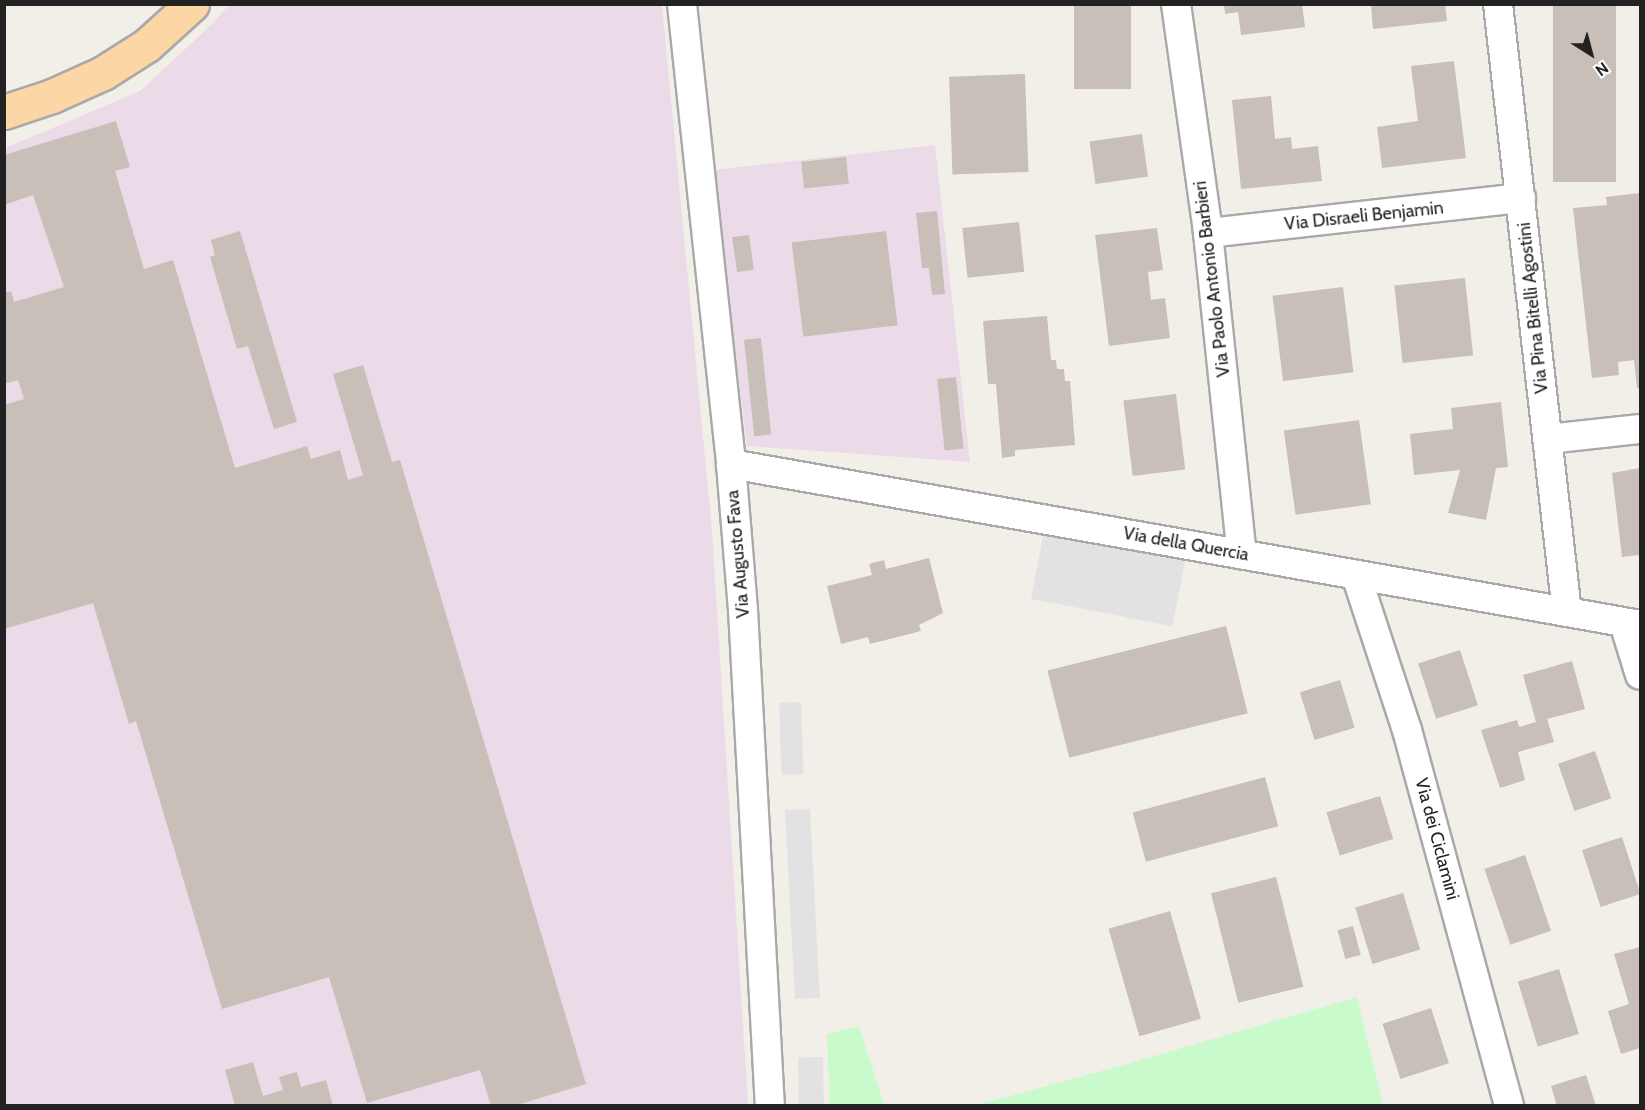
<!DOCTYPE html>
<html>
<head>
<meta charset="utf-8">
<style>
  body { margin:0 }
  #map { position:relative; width:1645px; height:1110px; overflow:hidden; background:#f2efe9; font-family:Cabin,sans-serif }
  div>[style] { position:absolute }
  .industrial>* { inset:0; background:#ebdbe8 }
  .park>* { inset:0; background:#c8facc }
  .parking>* { inset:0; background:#e2e2e2; transform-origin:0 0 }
  .building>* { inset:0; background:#c7bfb8; transform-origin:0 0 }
  .roads { filter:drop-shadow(2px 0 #a9a9a9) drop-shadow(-2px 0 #a9a9a9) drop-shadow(0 2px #a9a9a9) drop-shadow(0 -2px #a9a9a9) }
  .minor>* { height:28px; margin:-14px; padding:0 14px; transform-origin:14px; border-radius:14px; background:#fff }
  .major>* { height:33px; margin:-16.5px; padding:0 16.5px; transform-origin:16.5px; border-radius:16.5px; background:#fcd6a4 }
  span { translate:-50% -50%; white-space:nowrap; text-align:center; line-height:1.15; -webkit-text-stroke:5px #fff; paint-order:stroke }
  .street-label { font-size:18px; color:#222 }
  .frame { position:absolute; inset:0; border:6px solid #222; pointer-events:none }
  .north { position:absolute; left:1561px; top:24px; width:60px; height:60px; -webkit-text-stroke:4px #fff; paint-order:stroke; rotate:144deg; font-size:16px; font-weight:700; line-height:24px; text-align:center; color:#222 }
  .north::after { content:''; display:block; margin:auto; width:21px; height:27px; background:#222; clip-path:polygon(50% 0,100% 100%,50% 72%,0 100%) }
</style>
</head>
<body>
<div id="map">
  <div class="industrial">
    <i style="clip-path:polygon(229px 5px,662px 5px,712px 531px,748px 1105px,5px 1106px,5px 148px,140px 91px,212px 24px)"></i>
    <i style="clip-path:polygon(935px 145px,970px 462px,747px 446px,713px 170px)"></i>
  </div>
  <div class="park">
    <i style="clip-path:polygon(1357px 997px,1383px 1105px,977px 1105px,1127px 1064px)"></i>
    <i style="clip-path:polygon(859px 1026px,884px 1105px,830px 1105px,827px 1034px)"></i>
  </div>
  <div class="parking">
    <i style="left:1044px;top:532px;width:144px;height:68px;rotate:11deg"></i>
    <i style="left:801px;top:702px;width:72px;height:22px;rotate:88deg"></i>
    <i style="left:810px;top:809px;width:189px;height:25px;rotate:87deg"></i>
    <i style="left:823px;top:1057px;width:48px;height:25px;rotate:89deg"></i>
  </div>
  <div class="building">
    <i style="left:1074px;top:4px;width:57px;height:85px"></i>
    <i style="clip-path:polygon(1224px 4px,1302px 4px,1305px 27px,1241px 35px,1238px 12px,1225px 14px)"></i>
    <i style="clip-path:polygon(1371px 4px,1445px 4px,1447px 21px,1373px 29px)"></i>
    <i style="left:1553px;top:4px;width:63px;height:178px"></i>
    <i style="clip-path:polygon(1454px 61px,1466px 158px,1382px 168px,1377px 127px,1418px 121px,1411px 66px)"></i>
    <i style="left:1025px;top:74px;width:98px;height:76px;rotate:88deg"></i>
    <i style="clip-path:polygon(1271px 96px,1275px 139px,1291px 137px,1292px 149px,1318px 146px,1322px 181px,1241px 189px,1232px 100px)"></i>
    <i style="clip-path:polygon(116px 121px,130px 167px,115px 171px,144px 269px,173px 260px,235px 468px,307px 446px,311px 459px,340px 450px,348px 480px,363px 475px,333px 374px,363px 365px,392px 462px,400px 460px,586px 1084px,514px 1106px,491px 1106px,480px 1070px,367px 1103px,329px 977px,222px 1009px,136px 721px,129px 724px,93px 603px,4px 629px,4px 405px,24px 399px,18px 380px,4px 384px,4px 293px,11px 291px,14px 302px,64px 287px,33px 195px,4px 205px,4px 155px)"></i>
    <i style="left:1142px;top:134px;width:43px;height:53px;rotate:82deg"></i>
    <i style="left:846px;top:157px;width:27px;height:45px;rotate:84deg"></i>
    <i style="clip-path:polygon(1640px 193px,1640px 388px,1637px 388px,1634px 360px,1618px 362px,1619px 375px,1592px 378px,1573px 208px,1607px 205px,1606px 197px)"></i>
    <i style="clip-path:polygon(937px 211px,945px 294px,932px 295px,929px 268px,922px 268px,916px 213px)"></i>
    <i style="left:1019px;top:222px;width:50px;height:57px;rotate:84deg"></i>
    <i style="clip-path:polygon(1157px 228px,1163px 270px,1148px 272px,1151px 300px,1165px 298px,1170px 338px,1109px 346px,1095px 235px)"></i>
    <i style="clip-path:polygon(240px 231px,297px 422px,274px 429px,248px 346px,237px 349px,210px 257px,215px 255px,211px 240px)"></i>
    <i style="left:886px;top:231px;width:95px;height:95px;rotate:83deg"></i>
    <i style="left:749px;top:235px;width:35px;height:17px;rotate:82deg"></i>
    <i style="left:1465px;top:278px;width:78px;height:71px;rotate:84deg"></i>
    <i style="left:1343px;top:287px;width:86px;height:71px;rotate:83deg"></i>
    <i style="clip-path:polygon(1047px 316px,1051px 360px,1056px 360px,1057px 369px,1064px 369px,1065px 381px,1070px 381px,1075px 445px,1015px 450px,1015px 456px,1002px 458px,996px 384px,988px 384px,983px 321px)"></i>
    <i style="left:761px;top:338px;width:97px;height:17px;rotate:84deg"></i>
    <i style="left:956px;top:377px;width:72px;height:19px;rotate:84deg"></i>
    <i style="left:1176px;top:394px;width:76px;height:53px;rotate:83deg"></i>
    <i style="clip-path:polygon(1501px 402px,1508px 467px,1496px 468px,1486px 520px,1448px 513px,1460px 470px,1414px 475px,1410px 434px,1453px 429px,1451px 408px)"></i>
    <i style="left:1359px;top:420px;width:85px;height:76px;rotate:82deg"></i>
    <i style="clip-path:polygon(1640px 468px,1640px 555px,1622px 557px,1612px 473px)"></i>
    <i style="clip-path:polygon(929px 558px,943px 613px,919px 625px,921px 631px,870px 644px,868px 637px,841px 644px,827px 586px,872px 575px,869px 564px,884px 560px,886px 569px)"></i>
    <i style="left:1226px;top:626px;width:90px;height:184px;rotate:76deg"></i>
    <i style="left:1460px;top:650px;width:58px;height:44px;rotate:72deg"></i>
    <i style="clip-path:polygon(1572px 661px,1585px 709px,1547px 719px,1554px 742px,1518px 752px,1525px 780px,1500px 788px,1481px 730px,1517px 720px,1519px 727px,1536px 722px,1523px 675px)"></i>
    <i style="left:1340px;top:680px;width:50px;height:42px;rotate:73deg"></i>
    <i style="left:1595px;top:751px;width:50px;height:39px;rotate:71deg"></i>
    <i style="left:1265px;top:777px;width:51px;height:137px;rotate:75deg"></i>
    <i style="left:1380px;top:796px;width:45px;height:56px;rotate:73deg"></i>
    <i style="left:1622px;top:837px;width:60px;height:42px;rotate:72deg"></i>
    <i style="left:1525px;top:855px;width:80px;height:43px;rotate:71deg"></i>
    <i style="left:1276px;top:877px;width:113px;height:67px;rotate:76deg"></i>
    <i style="left:1403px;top:893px;width:59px;height:50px;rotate:73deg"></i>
    <i style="left:1170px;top:911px;width:112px;height:64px;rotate:74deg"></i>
    <i style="left:1353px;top:926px;width:30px;height:16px;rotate:75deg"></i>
    <i style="clip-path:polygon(1640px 947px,1640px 1048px,1621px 1054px,1608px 1011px,1629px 1004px,1614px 954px)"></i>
    <i style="left:1559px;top:969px;width:68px;height:43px;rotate:73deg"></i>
    <i style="left:1431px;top:1008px;width:58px;height:51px;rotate:72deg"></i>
    <i style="clip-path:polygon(253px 1062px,263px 1096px,283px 1090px,279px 1077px,297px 1072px,301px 1087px,326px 1080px,333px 1106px,235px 1106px,225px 1070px)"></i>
    <i style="clip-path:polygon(1586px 1075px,1596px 1106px,1557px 1106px,1551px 1086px)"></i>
  </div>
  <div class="roads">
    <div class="minor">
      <i style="left:682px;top:4px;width:463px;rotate:83.9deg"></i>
      <i style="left:731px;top:464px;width:146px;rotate:85.3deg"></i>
      <i style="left:743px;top:610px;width:497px;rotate:86.9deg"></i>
      <i style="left:1176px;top:4px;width:231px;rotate:82deg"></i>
      <i style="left:1208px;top:233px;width:323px;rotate:84deg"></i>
      <i style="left:1498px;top:4px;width:612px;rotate:83.53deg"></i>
      <i style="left:1208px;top:233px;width:315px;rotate:-6.4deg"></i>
      <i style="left:1548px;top:439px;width:93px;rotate:-6.2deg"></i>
      <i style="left:731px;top:464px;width:923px;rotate:10.04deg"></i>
      <i style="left:1356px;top:575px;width:163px;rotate:71.8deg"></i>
      <i style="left:1407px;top:730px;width:390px;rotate:74.8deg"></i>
      <i style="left:1624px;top:623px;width:54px;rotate:72.9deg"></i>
    </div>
    <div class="major">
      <i style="left:4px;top:112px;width:51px;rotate:-18.4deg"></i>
      <i style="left:52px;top:96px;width:56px;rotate:-24.3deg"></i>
      <i style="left:103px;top:73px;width:52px;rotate:-32.5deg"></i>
      <i style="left:147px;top:45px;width:61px;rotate:-42.3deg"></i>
    </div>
  </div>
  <div class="street-label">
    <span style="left:1364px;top:216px;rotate:-6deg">Via Disraeli Benjamin</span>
    <span style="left:1212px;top:279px;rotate:-97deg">Via Paolo Antonio Barbieri</span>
    <span style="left:1533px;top:308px;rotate:-96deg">Via Pina Bitelli Agostini</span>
    <span style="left:1186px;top:544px;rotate:10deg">Via della Quercia</span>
    <span style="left:738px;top:554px;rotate:-95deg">Via Augusto Fava</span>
    <span style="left:1437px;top:839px;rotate:75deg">Via dei Ciclamini</span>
  </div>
  <div class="frame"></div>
  <div class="north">N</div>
</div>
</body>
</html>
